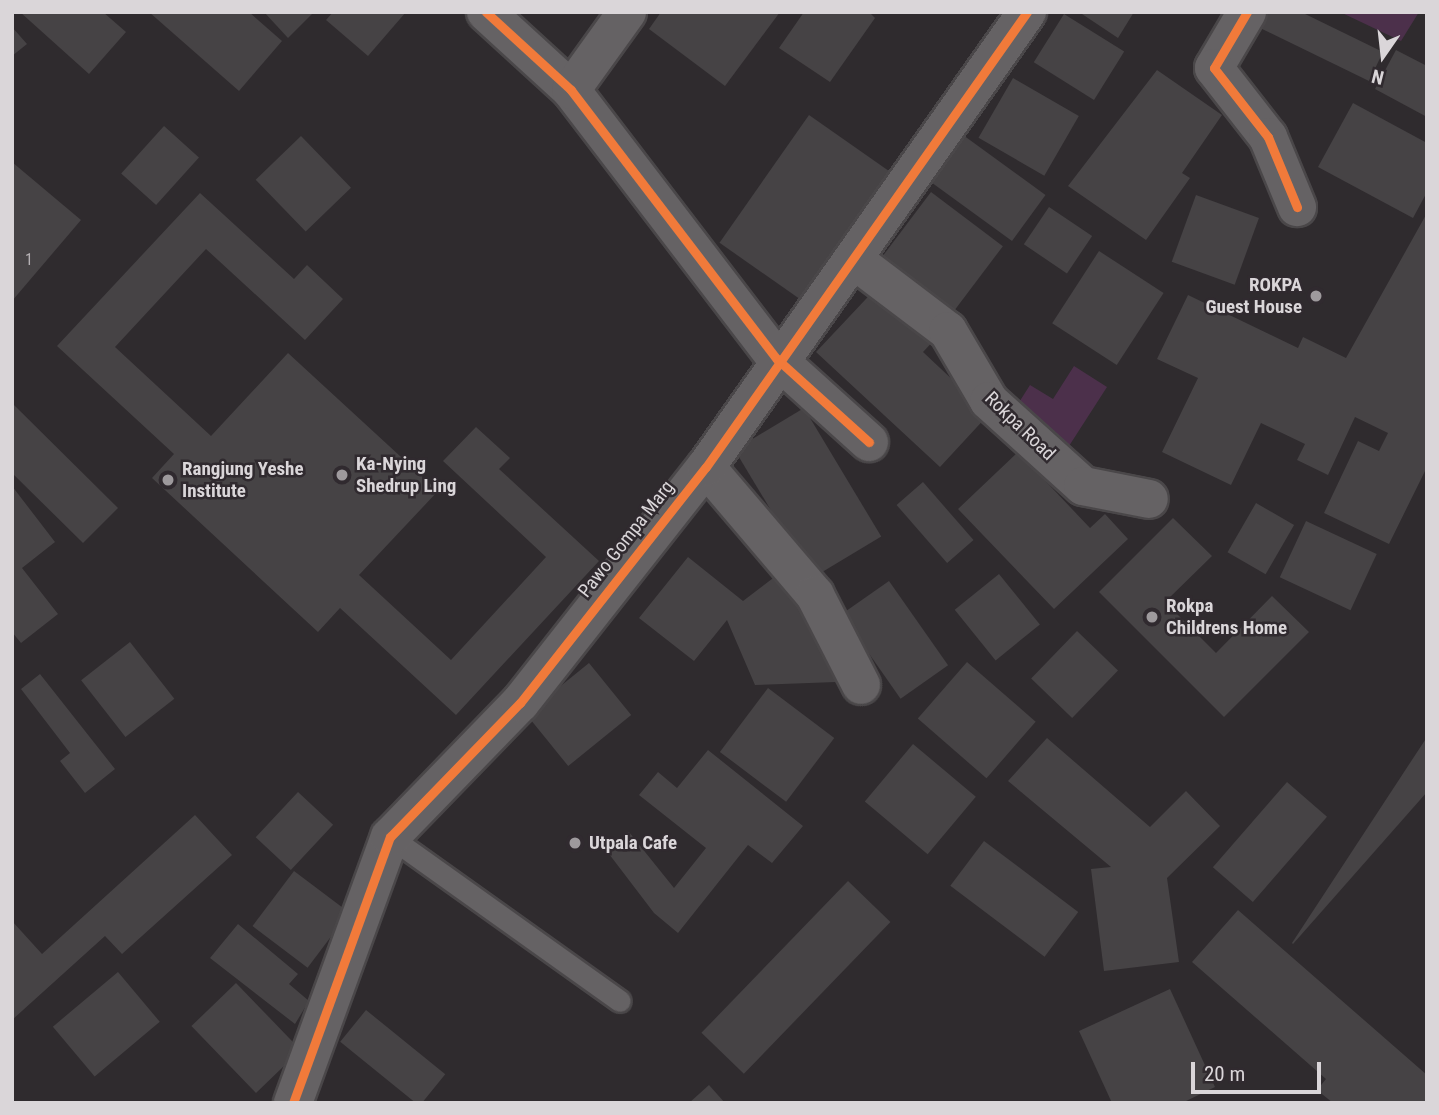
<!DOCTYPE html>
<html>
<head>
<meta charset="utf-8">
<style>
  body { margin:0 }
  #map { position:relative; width:1439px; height:1115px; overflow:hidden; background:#2f2b2e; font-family:"Roboto Condensed",sans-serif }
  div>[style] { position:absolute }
  .green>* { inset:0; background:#4c304b }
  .building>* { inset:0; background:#464345; transform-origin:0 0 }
  .roads { filter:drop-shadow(2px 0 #4a4749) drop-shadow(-2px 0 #4a4749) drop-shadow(0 2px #4a4749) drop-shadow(0 -2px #4a4749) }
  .service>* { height:21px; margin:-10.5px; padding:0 10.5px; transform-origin:10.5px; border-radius:10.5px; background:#656264 }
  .minor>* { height:38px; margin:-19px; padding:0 19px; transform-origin:19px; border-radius:19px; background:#656264 }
  .cycleway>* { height:9px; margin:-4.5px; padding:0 4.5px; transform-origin:4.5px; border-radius:4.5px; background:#f17a3a }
  .dots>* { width:19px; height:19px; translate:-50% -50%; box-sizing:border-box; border:4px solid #302a2f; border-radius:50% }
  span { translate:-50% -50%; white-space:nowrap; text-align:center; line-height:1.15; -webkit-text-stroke:5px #302a2f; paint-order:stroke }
  .number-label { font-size:16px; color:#b5b1b4 }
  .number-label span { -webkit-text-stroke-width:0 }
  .poi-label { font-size:19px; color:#dad6d9; font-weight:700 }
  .right { translate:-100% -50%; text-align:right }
  .left { translate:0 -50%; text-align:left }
  .street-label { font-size:19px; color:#dad6d9 }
  .frame { position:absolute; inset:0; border:14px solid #dad6d9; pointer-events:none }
  .north { position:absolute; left:1348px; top:21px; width:70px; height:70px; -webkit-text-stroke:5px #302a2f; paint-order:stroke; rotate:194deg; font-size:19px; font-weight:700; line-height:28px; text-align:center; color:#dad6d9 }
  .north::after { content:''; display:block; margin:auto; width:24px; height:32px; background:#dad6d9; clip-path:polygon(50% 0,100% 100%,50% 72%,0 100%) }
  .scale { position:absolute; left:1191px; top:1062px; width:130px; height:32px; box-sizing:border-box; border:4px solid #dad6d9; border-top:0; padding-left:9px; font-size:21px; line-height:24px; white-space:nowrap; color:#dad6d9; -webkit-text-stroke:5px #302a2f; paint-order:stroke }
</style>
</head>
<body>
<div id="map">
  <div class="green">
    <i style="clip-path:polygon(1340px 12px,1419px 12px,1401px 41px)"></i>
    <i style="clip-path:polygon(1074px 366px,1107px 387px,1069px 446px,1014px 410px,1030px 385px,1053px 399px)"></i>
  </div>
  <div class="building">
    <i style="clip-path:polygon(20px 12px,103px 12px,126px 32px,89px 74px)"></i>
    <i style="clip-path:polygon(149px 12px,249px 12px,282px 41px,239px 91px)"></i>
    <i style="clip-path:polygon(264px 12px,314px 12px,288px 38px)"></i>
    <i style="clip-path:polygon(333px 12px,406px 12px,368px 56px,326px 20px)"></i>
    <i style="clip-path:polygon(661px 12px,780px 12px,725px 86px,649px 29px)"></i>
    <i style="clip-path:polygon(804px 12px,869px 12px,875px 18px,830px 82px,779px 48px)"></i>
    <i style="clip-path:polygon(1079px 12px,1134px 12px,1118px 38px)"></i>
    <i style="clip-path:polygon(1267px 12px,1301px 12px,1383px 52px,1369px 81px,1260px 28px)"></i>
    <i style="left:1064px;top:14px;width:71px;height:57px;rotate:32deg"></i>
    <i style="clip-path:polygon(12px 27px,27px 44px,12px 56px)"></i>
    <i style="clip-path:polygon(1396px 50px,1427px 66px,1427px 117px,1375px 89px)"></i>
    <i style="clip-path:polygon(1157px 70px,1222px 115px,1182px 173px,1190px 178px,1146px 240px,1068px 186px)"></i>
    <i style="left:1013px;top:78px;width:76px;height:69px;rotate:30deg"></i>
    <i style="clip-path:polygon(1353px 103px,1427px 143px,1427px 192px,1413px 218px,1318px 167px)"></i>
    <i style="left:809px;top:115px;width:98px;height:156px;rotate:35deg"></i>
    <i style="left:164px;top:126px;width:47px;height:64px;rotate:42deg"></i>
    <i style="left:963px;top:135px;width:102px;height:57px;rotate:36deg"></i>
    <i style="left:301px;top:136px;width:72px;height:63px;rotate:46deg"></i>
    <i style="clip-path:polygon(12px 162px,81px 220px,12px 301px)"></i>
    <i style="left:931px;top:192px;width:90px;height:90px;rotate:37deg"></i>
    <i style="clip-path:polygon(200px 193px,294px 279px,307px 265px,343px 299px,305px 340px,206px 249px,115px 347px,211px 436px,288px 353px,438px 491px,359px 575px,451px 660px,546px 557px,443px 461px,476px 427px,510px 458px,499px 469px,599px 561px,456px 715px,340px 608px,318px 632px,152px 478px,174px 454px,57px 346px)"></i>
    <i style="left:1196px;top:195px;width:67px;height:71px;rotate:20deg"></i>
    <i style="left:1049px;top:207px;width:52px;height:45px;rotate:34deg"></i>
    <i style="clip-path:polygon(1427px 213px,1427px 467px,1389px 544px,1324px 513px,1358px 441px,1379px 451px,1388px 433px,1355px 417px,1328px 475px,1297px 460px,1305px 444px,1261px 423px,1231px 485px,1162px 452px,1198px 378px,1157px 359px,1188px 295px,1298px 348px,1303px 337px,1346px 358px)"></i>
    <i style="left:1099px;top:251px;width:77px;height:86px;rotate:33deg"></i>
    <i style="clip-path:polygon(881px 283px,938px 336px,923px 352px,989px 414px,940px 467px,816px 352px)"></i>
    <i style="clip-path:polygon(12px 403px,118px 508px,83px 543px,12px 473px)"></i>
    <i style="left:804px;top:408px;width:150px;height:81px;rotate:59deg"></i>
    <i style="clip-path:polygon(1018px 452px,1090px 528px,1105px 514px,1128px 539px,1054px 609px,958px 509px)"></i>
    <i style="left:923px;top:482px;width:77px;height:35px;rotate:49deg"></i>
    <i style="clip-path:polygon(12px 486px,55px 542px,22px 568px,58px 614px,21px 643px,12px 632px)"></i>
    <i style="left:1256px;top:503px;width:44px;height:57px;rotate:30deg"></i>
    <i style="clip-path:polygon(1173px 518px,1212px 556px,1165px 602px,1216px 653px,1272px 596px,1309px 632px,1224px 717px,1099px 592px)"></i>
    <i style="left:1306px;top:521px;width:78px;height:62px;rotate:25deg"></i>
    <i style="clip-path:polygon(688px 557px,743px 601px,789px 566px,836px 682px,755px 685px,727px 620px,694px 661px,639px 618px)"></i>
    <i style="left:999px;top:574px;width:65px;height:57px;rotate:51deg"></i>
    <i style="left:889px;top:581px;width:103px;height:58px;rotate:55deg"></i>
    <i style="left:1077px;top:631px;width:57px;height:66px;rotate:44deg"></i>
    <i style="left:130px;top:642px;width:72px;height:62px;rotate:52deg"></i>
    <i style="left:967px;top:662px;width:91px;height:75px;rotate:41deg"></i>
    <i style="left:589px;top:663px;width:67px;height:81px;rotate:51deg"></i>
    <i style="clip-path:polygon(40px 674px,115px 769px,85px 793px,60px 761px,70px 753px,21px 689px)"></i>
    <i style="left:768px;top:688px;width:83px;height:80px;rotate:37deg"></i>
    <i style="clip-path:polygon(1427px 737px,1427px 792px,1293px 944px,1292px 943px)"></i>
    <i style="clip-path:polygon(1047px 738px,1150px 827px,1186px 791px,1220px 826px,1167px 878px,1179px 962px,1104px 971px,1091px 869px,1111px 867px,1008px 781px)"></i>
    <i style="left:913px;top:744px;width:82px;height:75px;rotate:40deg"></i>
    <i style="clip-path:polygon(708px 750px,803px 826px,772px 863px,748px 845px,678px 933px,654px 913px,606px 850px,629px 832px,674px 888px,706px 848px,639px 795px,658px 772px,677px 788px)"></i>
    <i style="left:1287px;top:782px;width:53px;height:113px;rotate:41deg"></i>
    <i style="left:298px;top:792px;width:48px;height:62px;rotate:43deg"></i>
    <i style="clip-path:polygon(195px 815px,232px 855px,122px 954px,105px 936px,12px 1020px,12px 921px,42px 954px)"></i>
    <i style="left:984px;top:841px;width:118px;height:56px;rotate:37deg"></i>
    <i style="left:294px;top:871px;width:69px;height:69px;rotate:37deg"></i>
    <i style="left:848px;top:881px;width:59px;height:211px;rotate:44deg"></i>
    <i style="clip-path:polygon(1238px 910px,1427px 1075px,1427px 1103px,1333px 1103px,1317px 1090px,1326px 1079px,1192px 962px)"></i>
    <i style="clip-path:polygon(238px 924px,298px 974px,289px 984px,309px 1001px,295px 1024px,210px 958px)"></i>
    <i style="left:118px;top:972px;width:65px;height:85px;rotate:50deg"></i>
    <i style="left:236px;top:983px;width:93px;height:62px;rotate:46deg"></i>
    <i style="clip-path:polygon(1170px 989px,1215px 1087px,1182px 1103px,1112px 1103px,1079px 1031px)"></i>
    <i style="left:366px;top:1010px;width:102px;height:41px;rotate:39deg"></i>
    <i style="clip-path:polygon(709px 1085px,725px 1103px,689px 1103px)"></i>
  </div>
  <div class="roads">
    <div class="service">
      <i style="left:390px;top:837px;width:282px;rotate:35.5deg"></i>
    </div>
    <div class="minor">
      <i style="left:486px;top:12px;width:115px;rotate:42.5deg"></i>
      <i style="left:571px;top:90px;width:339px;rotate:52.6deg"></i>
      <i style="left:777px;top:359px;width:124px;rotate:42.1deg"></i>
      <i style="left:1247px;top:12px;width:65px;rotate:120.5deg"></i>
      <i style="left:1214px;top:68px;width:88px;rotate:52deg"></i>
      <i style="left:1268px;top:137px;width:76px;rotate:67.5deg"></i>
      <i style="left:571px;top:90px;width:96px;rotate:-54.3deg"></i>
      <i style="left:853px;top:259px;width:119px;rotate:37.2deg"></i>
      <i style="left:948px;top:331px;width:81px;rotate:59.6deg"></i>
      <i style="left:989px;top:401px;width:127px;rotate:42.1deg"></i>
      <i style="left:1083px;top:486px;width:67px;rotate:11.1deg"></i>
      <i style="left:706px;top:467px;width:168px;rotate:49.6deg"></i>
      <i style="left:815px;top:595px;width:101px;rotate:62.9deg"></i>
      <i style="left:293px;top:1103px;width:283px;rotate:-70deg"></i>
      <i style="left:390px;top:837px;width:187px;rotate:-45.9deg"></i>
      <i style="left:520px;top:703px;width:300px;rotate:-51.8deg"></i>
      <i style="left:706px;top:467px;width:557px;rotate:-54.8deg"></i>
    </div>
  </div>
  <div class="cycleway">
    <i style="left:486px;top:12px;width:115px;rotate:42.5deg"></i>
    <i style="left:571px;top:90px;width:339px;rotate:52.6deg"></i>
    <i style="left:777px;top:359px;width:124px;rotate:42.1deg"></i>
    <i style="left:1247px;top:12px;width:65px;rotate:120.5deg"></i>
    <i style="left:1214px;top:68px;width:88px;rotate:52deg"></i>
    <i style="left:1268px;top:137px;width:76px;rotate:67.5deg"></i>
    <i style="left:293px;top:1103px;width:283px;rotate:-70deg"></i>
    <i style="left:390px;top:837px;width:187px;rotate:-45.9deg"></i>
    <i style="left:520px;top:703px;width:300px;rotate:-51.8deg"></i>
    <i style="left:706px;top:467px;width:557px;rotate:-54.8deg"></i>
  </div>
  <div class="dots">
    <i style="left:1316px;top:296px;background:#9e9a9d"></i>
    <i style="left:342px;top:475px;background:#9e9a9d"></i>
    <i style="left:168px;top:480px;background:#9e9a9d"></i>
    <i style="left:1152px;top:617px;background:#9e9a9d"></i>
    <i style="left:575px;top:843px;background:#9e9a9d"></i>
  </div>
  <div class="number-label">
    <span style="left:29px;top:260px">1</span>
  </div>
  <div class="poi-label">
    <span class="right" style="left:1302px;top:296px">ROKPA<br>Guest House</span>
    <span class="left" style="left:356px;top:475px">Ka-Nying<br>Shedrup Ling</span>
    <span class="left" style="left:182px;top:480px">Rangjung Yeshe<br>Institute</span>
    <span class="left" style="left:1166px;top:617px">Rokpa<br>Childrens Home</span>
    <span class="left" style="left:589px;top:843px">Utpala Cafe</span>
  </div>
  <div class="street-label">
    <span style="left:1020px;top:426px;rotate:44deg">Rokpa Road</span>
    <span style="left:626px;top:539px;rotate:-52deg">Pawo Gompa Marg</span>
  </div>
  <div class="frame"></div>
  <div class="north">N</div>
  <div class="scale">20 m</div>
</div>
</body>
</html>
